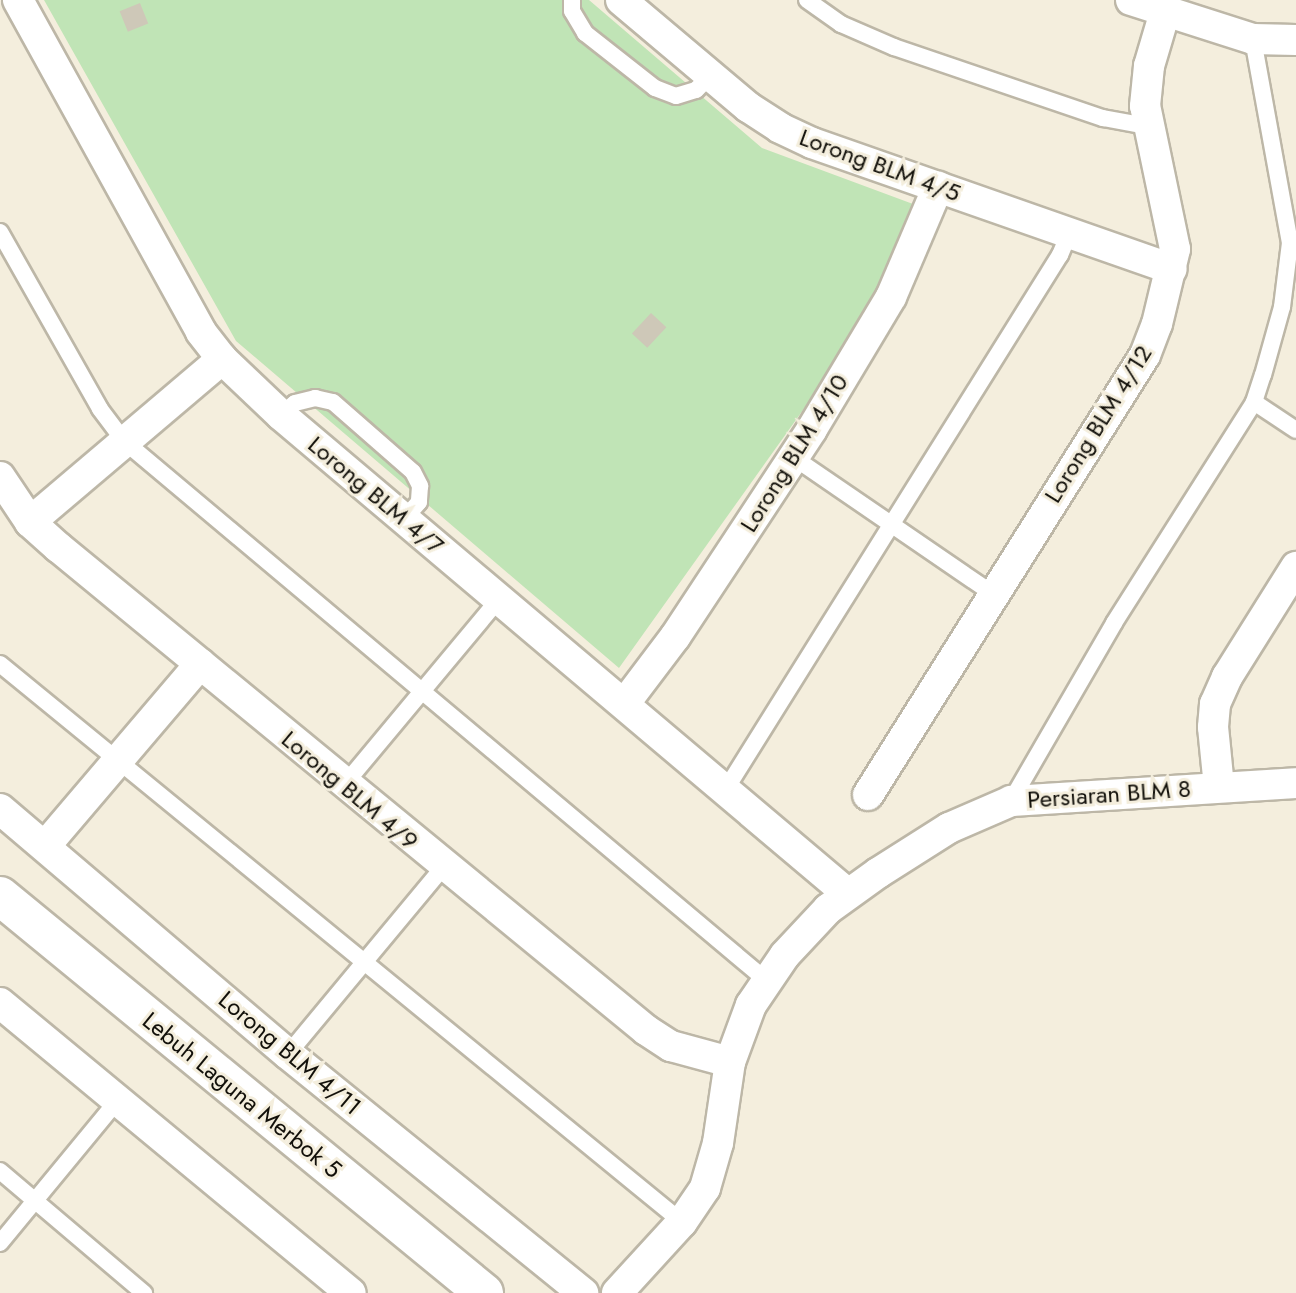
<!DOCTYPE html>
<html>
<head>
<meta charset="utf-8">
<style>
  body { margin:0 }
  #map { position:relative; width:1296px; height:1293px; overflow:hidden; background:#f4eedd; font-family:Jost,sans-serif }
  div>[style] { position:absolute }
  .green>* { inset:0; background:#c0e4b6 }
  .building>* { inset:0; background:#cec8b8; transform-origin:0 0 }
  .roads { filter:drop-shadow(2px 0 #bdb7a7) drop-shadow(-2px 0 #bdb7a7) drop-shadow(0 2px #bdb7a7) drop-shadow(0 -2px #bdb7a7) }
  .service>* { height:16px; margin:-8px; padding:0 8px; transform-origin:8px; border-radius:8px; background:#fff }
  .minor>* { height:30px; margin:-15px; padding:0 15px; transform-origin:15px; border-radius:15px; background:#fff }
  .tertiary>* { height:38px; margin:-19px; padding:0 19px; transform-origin:19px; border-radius:19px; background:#fff }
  span { translate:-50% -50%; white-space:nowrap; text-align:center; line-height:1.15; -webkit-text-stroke:6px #f4eedd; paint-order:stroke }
  .street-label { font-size:24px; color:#12100a }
</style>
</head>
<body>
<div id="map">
  <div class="green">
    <i style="clip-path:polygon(44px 0,589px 0,762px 148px,913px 204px,894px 261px,813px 396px,619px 668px,236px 341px)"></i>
  </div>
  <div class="building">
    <i style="left:140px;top:3px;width:22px;height:22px;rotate:68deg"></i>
    <i style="left:651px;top:313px;width:21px;height:28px;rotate:43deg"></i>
  </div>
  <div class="roads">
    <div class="service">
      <i style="left:572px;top:0;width:11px;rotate:90deg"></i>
      <i style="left:572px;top:11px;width:26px;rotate:59deg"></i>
      <i style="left:585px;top:33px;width:89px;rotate:38.2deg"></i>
      <i style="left:655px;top:88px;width:22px;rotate:21deg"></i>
      <i style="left:676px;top:96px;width:21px;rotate:-17deg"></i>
      <i style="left:696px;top:90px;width:21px;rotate:-45deg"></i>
      <i style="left:807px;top:0;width:42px;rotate:35.2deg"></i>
      <i style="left:841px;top:24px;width:58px;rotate:23.5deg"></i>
      <i style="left:894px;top:47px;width:221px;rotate:18.8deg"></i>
      <i style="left:1103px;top:118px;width:45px;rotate:10.3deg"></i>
      <i style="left:0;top:232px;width:203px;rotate:60.5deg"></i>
      <i style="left:100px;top:409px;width:40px;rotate:53deg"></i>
      <i style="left:124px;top:441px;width:838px;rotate:40.02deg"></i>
      <i style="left:1254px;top:402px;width:50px;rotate:33.7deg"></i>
      <i style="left:281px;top:415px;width:18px;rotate:-41deg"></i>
      <i style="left:295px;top:403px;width:21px;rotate:-14deg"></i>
      <i style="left:315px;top:398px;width:18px;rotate:13deg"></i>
      <i style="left:333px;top:402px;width:106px;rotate:41.2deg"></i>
      <i style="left:413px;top:472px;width:16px;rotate:63deg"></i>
      <i style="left:420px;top:486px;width:16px;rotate:94deg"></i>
      <i style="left:419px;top:502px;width:23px;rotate:131deg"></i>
      <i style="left:793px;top:457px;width:242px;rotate:34.4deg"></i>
      <i style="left:0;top:664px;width:881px;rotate:39.29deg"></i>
      <i style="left:344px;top:785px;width:242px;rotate:-50.2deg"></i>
      <i style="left:726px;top:789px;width:630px;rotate:-57.98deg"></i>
      <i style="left:1060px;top:255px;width:25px;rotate:-67deg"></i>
      <i style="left:1011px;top:801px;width:206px;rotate:-59.9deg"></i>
      <i style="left:1114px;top:623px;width:262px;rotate:-57.6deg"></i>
      <i style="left:1254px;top:402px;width:28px;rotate:-72deg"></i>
      <i style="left:1263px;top:375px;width:71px;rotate:-74.4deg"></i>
      <i style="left:1282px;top:307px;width:64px;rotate:-82.9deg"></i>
      <i style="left:1290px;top:243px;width:207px;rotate:-100.3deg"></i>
      <i style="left:288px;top:1054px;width:243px;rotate:-50.3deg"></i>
      <i style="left:0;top:1171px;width:189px;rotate:40.3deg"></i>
      <i style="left:0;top:1243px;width:184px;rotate:-50.5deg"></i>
    </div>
    <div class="minor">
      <i style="left:18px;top:0;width:379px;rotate:61.1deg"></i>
      <i style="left:201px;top:332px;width:34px;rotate:52deg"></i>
      <i style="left:222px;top:359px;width:81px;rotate:43.5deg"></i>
      <i style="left:281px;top:415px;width:742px;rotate:40.19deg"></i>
      <i style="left:621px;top:0;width:166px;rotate:40.1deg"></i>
      <i style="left:748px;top:107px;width:38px;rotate:33deg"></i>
      <i style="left:780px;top:128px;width:35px;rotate:25deg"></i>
      <i style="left:812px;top:143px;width:381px;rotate:19.3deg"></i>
      <i style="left:1131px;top:0;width:128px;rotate:17.7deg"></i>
      <i style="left:1253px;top:39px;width:43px;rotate:1.3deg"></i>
      <i style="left:0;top:477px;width:54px;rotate:56.3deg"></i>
      <i style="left:30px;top:522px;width:38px;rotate:42deg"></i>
      <i style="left:58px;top:547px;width:761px;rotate:39.4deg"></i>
      <i style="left:646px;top:1030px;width:30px;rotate:33deg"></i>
      <i style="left:671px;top:1046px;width:61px;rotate:15.2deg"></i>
      <i style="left:30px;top:522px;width:252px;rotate:-40.3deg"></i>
      <i style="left:625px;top:703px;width:83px;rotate:-52.9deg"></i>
      <i style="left:675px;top:637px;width:249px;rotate:-56.6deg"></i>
      <i style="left:812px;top:429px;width:154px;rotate:-59.1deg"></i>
      <i style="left:891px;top:297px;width:120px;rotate:-66.9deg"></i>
      <i style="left:1219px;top:787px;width:60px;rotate:-95.7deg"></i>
      <i style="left:1213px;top:727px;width:23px;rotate:-85deg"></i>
      <i style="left:1215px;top:704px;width:30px;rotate:-66deg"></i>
      <i style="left:1227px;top:677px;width:130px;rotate:-57.9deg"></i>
      <i style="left:868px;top:795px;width:520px;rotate:-57.81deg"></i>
      <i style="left:1145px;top:355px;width:33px;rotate:-69deg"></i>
      <i style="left:1157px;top:324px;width:77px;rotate:-76.5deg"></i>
      <i style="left:1175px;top:249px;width:146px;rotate:-101.8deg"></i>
      <i style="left:1145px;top:106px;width:40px;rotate:-84.3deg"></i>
      <i style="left:1149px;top:66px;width:56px;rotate:-73.5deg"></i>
      <i style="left:0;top:809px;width:378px;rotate:40.4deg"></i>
      <i style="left:288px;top:1054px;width:380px;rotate:39deg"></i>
      <i style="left:46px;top:845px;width:238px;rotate:-49.6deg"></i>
      <i style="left:0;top:1003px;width:455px;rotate:39.6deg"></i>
      <i style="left:617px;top:1293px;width:96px;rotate:-47.5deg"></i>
      <i style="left:682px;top:1222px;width:41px;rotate:-55.9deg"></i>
      <i style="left:705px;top:1188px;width:47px;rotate:-73.9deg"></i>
      <i style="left:718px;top:1143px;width:82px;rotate:-81.6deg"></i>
      <i style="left:730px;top:1062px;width:61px;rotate:-69.8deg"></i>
      <i style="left:751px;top:1005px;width:60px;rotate:-55.8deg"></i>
      <i style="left:785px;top:955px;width:63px;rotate:-46.9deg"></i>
      <i style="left:828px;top:909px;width:62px;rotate:-35.8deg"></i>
      <i style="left:878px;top:873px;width:84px;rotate:-32.4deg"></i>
      <i style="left:949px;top:828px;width:68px;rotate:-23.5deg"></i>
      <i style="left:1011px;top:801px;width:286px;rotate:-3.6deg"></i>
    </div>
    <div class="tertiary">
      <i style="left:0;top:896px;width:626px;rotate:39.36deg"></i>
    </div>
  </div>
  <div class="street-label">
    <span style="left:880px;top:165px;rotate:20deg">Lorong BLM 4/5</span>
    <span style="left:1098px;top:424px;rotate:-58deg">Lorong BLM 4/12</span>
    <span style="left:794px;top:453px;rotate:-58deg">Lorong BLM 4/10</span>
    <span style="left:376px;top:495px;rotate:40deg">Lorong BLM 4/7</span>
    <span style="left:350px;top:790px;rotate:40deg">Lorong BLM 4/9</span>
    <span style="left:1109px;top:794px;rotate:-4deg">Persiaran BLM 8</span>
    <span style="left:290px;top:1053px;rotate:40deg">Lorong BLM 4/11</span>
    <span style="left:242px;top:1095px;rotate:39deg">Lebuh Laguna Merbok 5</span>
  </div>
</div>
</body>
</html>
